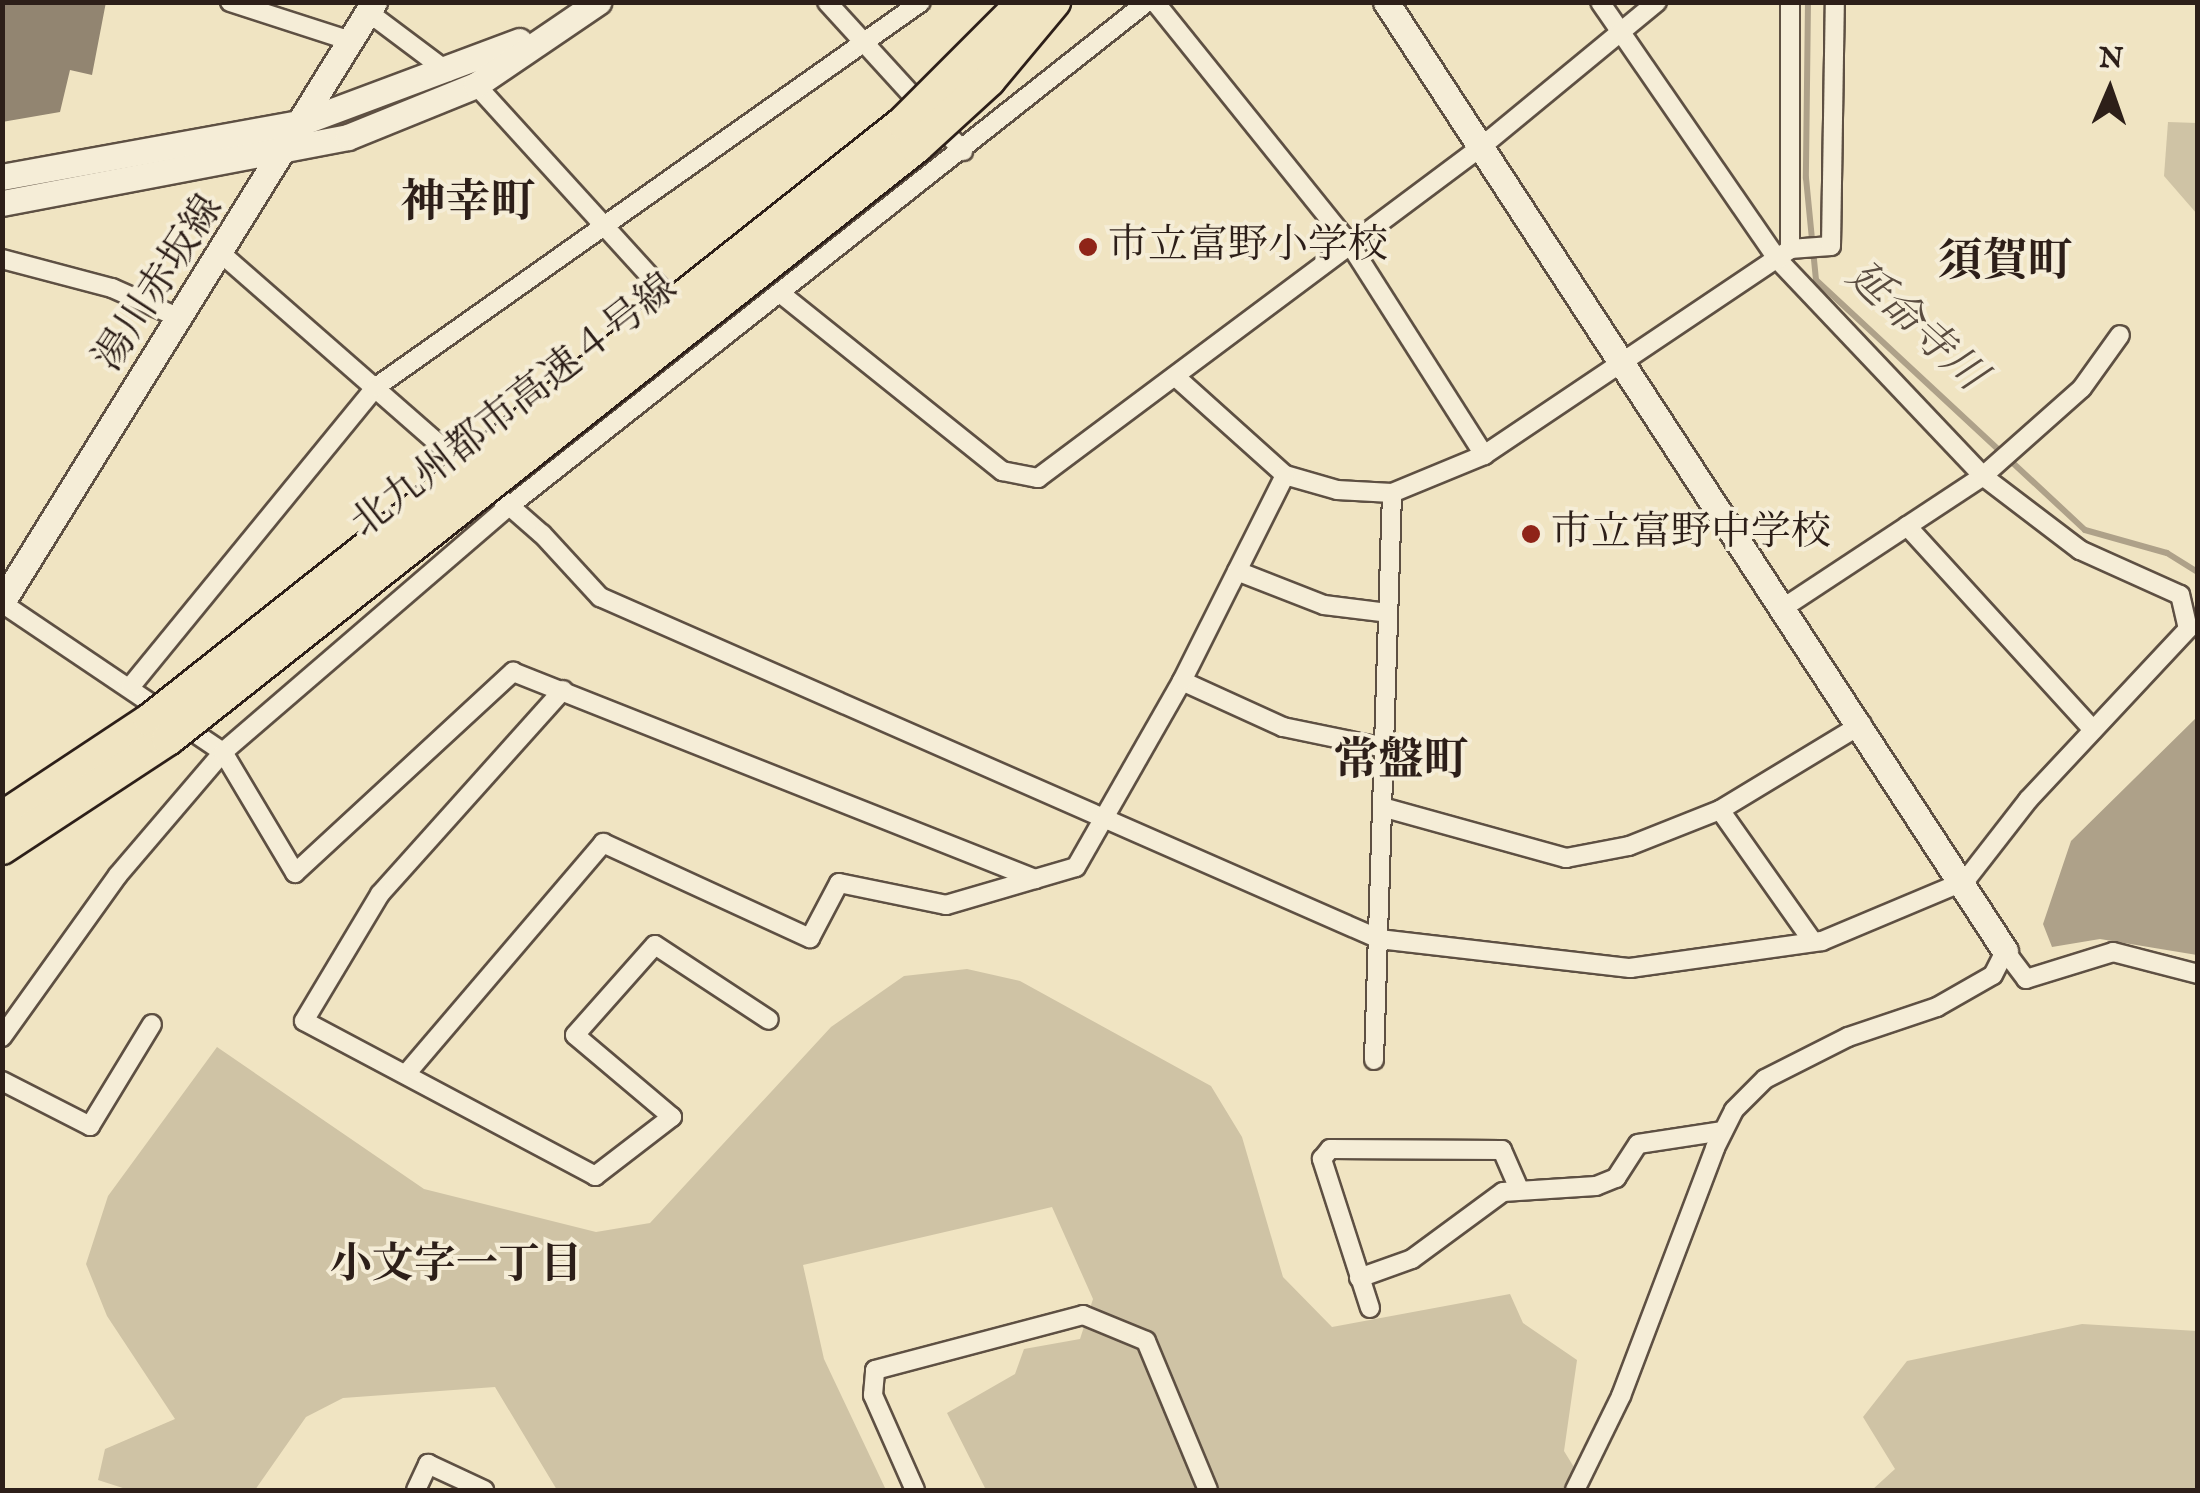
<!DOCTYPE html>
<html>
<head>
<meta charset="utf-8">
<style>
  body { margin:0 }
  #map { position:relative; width:2200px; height:1493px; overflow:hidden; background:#f0e4c2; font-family:"IM FELL English","Noto Serif JP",serif }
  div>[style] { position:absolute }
  .green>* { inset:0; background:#cfc3a5 }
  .water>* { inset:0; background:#aea189 }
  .stream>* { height:6px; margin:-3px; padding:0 3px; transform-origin:3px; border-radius:3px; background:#aea189 }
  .building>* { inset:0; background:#928571 }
  .roads { filter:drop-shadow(2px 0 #5e5043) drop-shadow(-2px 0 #5e5043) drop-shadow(0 2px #5e5043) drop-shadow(0 -2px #5e5043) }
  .street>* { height:18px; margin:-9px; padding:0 9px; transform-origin:9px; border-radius:9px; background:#f5edd7 }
  .secondary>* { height:25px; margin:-12.5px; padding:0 12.5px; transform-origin:12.5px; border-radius:12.5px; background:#f5edd7 }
  .bridges { filter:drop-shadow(2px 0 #2d1f19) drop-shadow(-2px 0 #2d1f19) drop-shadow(0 2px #2d1f19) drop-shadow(0 -2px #2d1f19) }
  .highway-bridge>* { height:32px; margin:-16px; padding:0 16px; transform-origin:16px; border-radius:16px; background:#f0e4c2 }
  .dots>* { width:28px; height:28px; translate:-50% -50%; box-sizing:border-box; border:5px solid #f5edd7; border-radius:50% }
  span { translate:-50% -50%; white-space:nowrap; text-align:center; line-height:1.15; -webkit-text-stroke:8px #f5edd7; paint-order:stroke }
  .poi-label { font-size:40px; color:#2d1f19 }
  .left { translate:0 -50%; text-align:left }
  .street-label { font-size:40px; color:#2d1f19 }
  .water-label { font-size:42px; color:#5a4c40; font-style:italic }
  .neighbourhood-label { font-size:42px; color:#2d1f19; font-weight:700 }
  .quarter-label { font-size:45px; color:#2d1f19; font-weight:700 }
  .frame { position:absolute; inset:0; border:5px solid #2d1f19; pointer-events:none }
  .north { position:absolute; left:2060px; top:40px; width:100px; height:100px; -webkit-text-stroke:8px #f5edd7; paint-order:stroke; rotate:2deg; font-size:28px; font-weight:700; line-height:40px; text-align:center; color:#2d1f19 }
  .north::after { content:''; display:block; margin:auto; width:35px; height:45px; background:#2d1f19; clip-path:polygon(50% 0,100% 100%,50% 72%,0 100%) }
</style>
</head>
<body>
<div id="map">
  <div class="green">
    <i style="clip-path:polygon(2168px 122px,2197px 123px,2197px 214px,2164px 176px)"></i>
    <i style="clip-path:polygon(967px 969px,1020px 981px,1211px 1086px,1242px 1137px,1283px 1277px,1332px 1327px,1510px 1294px,1523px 1323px,1577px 1360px,1564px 1451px,1588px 1490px,986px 1490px,947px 1413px,1015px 1374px,1024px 1349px,1080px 1339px,1093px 1299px,1052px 1207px,803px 1265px,824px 1359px,886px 1490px,557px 1490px,495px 1387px,343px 1398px,306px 1417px,255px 1490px,129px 1490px,98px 1480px,105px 1449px,175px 1419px,107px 1316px,86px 1264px,108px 1196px,217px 1047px,424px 1189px,596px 1232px,650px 1223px,831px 1027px,904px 976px)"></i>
    <i style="clip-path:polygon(2082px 1324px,2197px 1331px,2197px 1490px,1872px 1490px,1895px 1469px,1863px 1417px,1907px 1361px)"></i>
  </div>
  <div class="water">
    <i style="clip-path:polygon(2197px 717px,2197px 955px,2100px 939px,2052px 947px,2043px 924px,2071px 841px)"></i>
  </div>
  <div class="stream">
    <i style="left:1808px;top:2px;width:176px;rotate:90.7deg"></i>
    <i style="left:1806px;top:178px;width:102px;rotate:84.4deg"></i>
    <i style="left:1816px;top:280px;width:367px;rotate:42.9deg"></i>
    <i style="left:2085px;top:530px;width:85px;rotate:15.7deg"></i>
    <i style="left:2167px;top:553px;width:36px;rotate:32deg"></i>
  </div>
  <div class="building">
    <i style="clip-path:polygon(2px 2px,106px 2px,92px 75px,70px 70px,60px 112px,2px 122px)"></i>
  </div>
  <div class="roads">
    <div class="street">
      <i style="left:230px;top:2px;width:124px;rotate:17.9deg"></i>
      <i style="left:827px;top:2px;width:202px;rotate:47.6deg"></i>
      <i style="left:1155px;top:2px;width:313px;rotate:51.2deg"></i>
      <i style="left:1351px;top:246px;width:248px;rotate:57.5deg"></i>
      <i style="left:1790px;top:2px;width:247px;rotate:90deg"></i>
      <i style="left:368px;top:12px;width:100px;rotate:36.9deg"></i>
      <i style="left:476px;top:85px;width:302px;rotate:47.7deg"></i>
      <i style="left:224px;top:256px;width:422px;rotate:41.2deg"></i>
      <i style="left:542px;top:534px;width:86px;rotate:47.4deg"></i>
      <i style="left:600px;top:597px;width:851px;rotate:23.7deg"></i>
      <i style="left:1379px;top:939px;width:253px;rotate:6.6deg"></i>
      <i style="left:1630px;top:968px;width:194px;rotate:-8deg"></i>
      <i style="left:1822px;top:941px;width:155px;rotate:-22.8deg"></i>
      <i style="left:1965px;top:881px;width:103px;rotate:-52.1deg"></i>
      <i style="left:2028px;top:800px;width:234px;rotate:-46.9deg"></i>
      <i style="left:2188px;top:629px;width:35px;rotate:-103deg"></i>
      <i style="left:2180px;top:595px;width:110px;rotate:-155.8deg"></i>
      <i style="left:2080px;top:550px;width:122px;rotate:-142.7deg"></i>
      <i style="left:1983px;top:476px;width:298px;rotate:-133.5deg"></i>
      <i style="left:1778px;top:260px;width:313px;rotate:-124.6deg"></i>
      <i style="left:2px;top:259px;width:114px;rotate:14.8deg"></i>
      <i style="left:112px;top:288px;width:77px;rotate:23.9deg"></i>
      <i style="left:780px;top:293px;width:285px;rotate:38.7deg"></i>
      <i style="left:1002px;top:471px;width:37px;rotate:11deg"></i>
      <i style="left:1038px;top:478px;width:553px;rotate:-36.77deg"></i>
      <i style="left:1481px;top:147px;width:228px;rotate:-39.5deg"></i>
      <i style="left:1177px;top:378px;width:145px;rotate:41.9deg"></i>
      <i style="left:1285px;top:475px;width:54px;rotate:16.1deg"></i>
      <i style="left:1337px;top:490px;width:55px;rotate:3.1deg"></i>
      <i style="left:1392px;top:493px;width:100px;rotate:-22.4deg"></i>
      <i style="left:1484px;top:455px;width:369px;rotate:-33.9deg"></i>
      <i style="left:1790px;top:249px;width:41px;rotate:-4.2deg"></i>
      <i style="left:1831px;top:246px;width:244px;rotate:-89.1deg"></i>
      <i style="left:1907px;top:526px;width:276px;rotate:47.6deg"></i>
      <i style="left:1237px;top:571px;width:93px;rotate:21.3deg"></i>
      <i style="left:1324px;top:605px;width:64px;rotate:7.1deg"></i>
      <i style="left:2px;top:603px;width:267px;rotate:34deg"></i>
      <i style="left:223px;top:752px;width:141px;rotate:59.2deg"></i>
      <i style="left:295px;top:873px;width:297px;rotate:-42.7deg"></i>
      <i style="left:513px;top:672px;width:562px;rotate:21.63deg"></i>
      <i style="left:1786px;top:606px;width:236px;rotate:-33.4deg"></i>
      <i style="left:1983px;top:476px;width:132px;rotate:-41.6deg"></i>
      <i style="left:2082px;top:388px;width:65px;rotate:-54.4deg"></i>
      <i style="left:1182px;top:681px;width:111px;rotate:24.5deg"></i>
      <i style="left:1283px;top:727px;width:103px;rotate:11.7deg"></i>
      <i style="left:131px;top:686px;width:387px;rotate:-50.7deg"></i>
      <i style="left:376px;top:387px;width:667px;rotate:-35.24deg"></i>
      <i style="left:563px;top:690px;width:274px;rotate:131.9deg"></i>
      <i style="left:380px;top:894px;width:148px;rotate:120.9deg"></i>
      <i style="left:304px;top:1021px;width:330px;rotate:28deg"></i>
      <i style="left:595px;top:1176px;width:97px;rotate:-37.5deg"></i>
      <i style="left:672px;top:1117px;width:127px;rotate:-139.8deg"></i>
      <i style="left:575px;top:1035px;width:120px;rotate:-48.4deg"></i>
      <i style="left:655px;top:945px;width:136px;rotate:33.3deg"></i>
      <i style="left:1382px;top:807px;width:191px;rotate:15.5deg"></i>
      <i style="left:1566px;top:858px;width:64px;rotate:-10.8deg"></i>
      <i style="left:1629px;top:846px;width:98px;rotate:-21.6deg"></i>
      <i style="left:1720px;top:810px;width:166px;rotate:-31.2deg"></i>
      <i style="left:1720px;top:810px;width:161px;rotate:54.8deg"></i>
      <i style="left:2px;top:1037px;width:199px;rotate:-54.4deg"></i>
      <i style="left:118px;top:875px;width:162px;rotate:-49.5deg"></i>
      <i style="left:223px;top:752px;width:376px;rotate:-40.7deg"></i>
      <i style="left:508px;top:507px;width:814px;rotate:-38.32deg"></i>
      <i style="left:1374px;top:1060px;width:567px;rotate:-88.18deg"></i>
      <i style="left:406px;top:1074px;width:304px;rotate:-49.5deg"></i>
      <i style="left:603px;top:843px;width:228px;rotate:24.7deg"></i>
      <i style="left:810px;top:938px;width:62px;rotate:-62.2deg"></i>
      <i style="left:839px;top:883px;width:109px;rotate:11.6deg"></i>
      <i style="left:946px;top:905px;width:135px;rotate:-16.3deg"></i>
      <i style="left:1076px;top:867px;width:214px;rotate:-60.3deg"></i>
      <i style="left:1182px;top:681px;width:230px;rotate:-63.4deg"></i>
      <i style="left:2px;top:1081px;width:99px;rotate:27.1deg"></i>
      <i style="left:90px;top:1126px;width:119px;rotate:-58.7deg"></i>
      <i style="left:1359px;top:1278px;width:56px;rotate:-19.7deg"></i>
      <i style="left:1412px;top:1259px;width:113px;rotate:-36.4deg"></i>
      <i style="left:1503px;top:1192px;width:93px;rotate:-3.7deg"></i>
      <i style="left:1596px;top:1186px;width:22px;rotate:-22deg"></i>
      <i style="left:1616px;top:1178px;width:40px;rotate:-57.1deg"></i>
      <i style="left:1638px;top:1144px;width:86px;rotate:-8.7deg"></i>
      <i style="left:1370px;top:1308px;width:157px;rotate:-107.9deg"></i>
      <i style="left:1322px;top:1159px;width:13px;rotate:-51deg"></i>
      <i style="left:1330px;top:1149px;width:172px;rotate:0.3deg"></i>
      <i style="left:1502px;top:1150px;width:43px;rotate:66.4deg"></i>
      <i style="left:416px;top:1490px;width:29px;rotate:-65deg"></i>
      <i style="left:428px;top:1464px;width:62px;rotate:24.9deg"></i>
      <i style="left:915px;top:1490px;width:104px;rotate:-113.9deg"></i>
      <i style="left:873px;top:1395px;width:25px;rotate:-85deg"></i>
      <i style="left:875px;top:1370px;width:215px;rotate:-14.8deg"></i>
      <i style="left:1083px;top:1315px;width:68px;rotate:22.4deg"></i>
      <i style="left:1146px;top:1341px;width:161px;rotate:67.4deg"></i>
      <i style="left:1575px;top:1490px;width:105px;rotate:-63.9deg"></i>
      <i style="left:1621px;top:1396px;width:265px;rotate:-69.2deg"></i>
      <i style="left:1715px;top:1148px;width:42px;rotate:-63.4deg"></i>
      <i style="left:1734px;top:1110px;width:44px;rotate:-45deg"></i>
      <i style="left:1765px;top:1079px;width:93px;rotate:-26.8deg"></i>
      <i style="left:1848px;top:1037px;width:94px;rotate:-18.6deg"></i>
      <i style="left:1937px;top:1007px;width:64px;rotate:-29.7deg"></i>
      <i style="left:1993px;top:975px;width:27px;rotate:-63deg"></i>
      <i style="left:2005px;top:951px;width:35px;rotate:53deg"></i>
      <i style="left:2026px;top:979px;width:91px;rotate:-17.2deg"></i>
      <i style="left:2113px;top:952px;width:88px;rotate:14.5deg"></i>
    </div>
    <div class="secondary">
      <i style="left:1386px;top:2px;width:1133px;rotate:56.88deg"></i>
      <i style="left:2px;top:177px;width:303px;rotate:-10.3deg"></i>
      <i style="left:300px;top:123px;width:234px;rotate:-20.5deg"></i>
      <i style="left:2px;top:203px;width:352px;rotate:-10.8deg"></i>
      <i style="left:348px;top:137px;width:138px;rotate:-22.1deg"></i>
      <i style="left:476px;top:85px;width:148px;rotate:-34.2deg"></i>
      <i style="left:2px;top:602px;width:706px;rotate:-58.2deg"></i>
    </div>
  </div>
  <div class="bridges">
    <div class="highway-bridge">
      <i style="left:2px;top:818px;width:178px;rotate:-33.5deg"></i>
      <i style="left:150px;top:720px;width:961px;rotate:-38.41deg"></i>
      <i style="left:903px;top:123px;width:171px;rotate:-45deg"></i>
      <i style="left:2px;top:848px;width:199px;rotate:-33.3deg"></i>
      <i style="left:168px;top:739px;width:954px;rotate:-38.36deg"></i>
      <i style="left:916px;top:147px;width:99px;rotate:-42.5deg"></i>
      <i style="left:989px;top:80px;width:102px;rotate:-50.2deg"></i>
    </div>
  </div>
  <div class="dots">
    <i style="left:1088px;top:247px;background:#8f2418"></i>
    <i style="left:1531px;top:534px;background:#8f2418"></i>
  </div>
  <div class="poi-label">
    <span class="left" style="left:1108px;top:247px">市立富野小学校</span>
    <span class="left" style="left:1551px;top:534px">市立富野中学校</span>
  </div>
  <div class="street-label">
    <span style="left:160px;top:284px;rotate:-57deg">湯川赤坂線</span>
    <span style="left:515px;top:407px;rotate:-38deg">北九州都市高速４号線</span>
  </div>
  <div class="water-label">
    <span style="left:1915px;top:327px;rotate:42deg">延命寺川</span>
  </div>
  <div class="neighbourhood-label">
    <span style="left:456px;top:1266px">小文字一丁目</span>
  </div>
  <div class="quarter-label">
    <span style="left:468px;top:204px">神幸町</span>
    <span style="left:2005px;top:263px">須賀町</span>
    <span style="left:1401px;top:762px">常盤町</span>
  </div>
  <div class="frame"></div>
  <div class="north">N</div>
</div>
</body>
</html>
